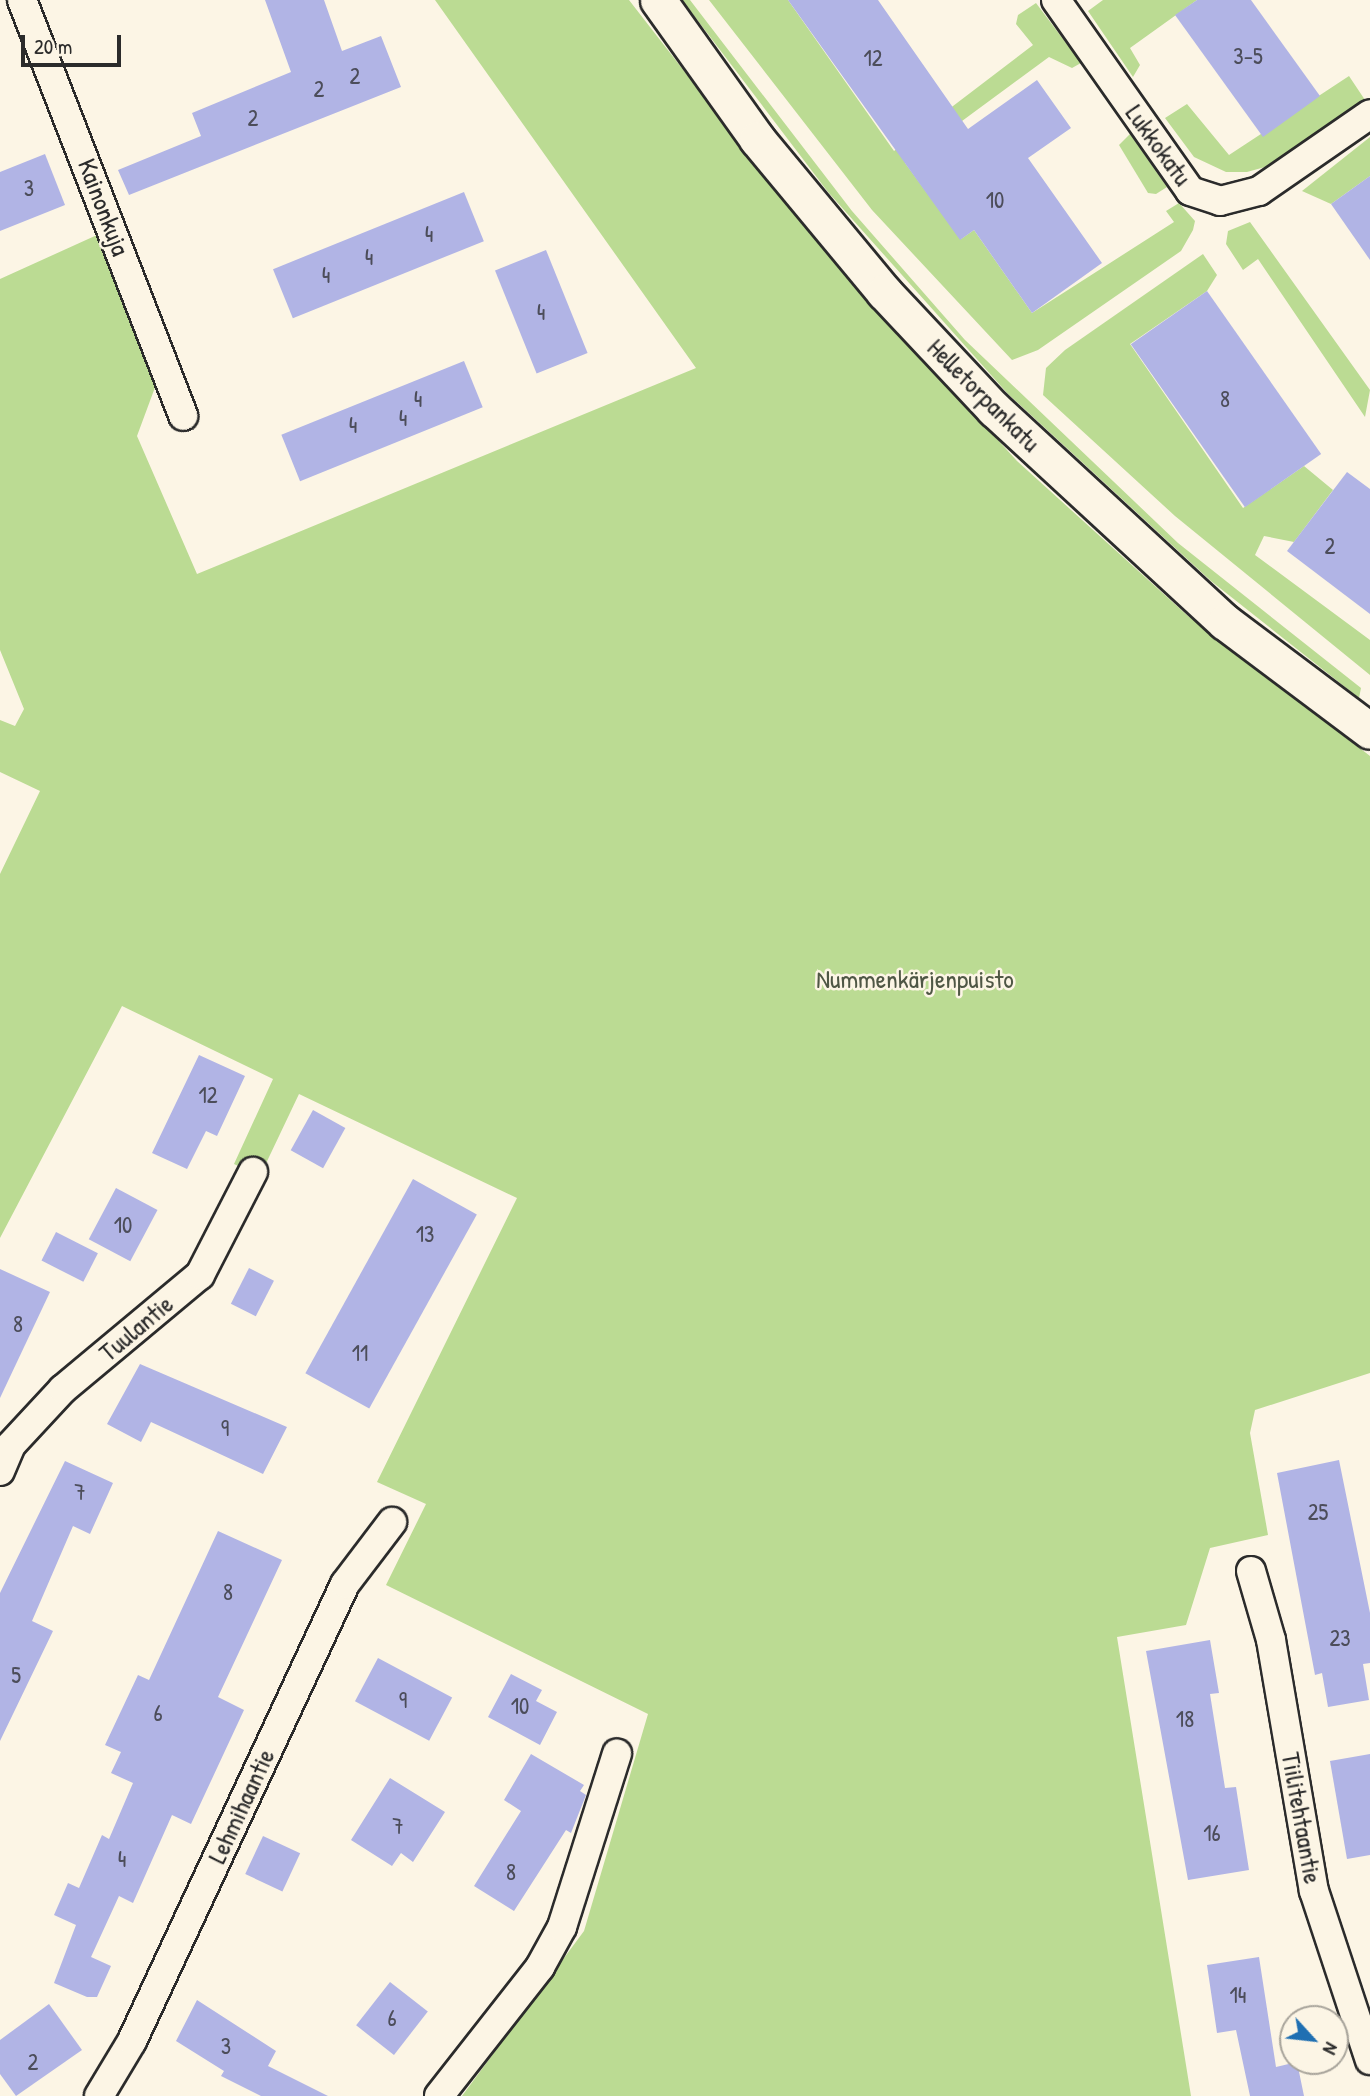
<!DOCTYPE html>
<html>
<head>
<meta charset="utf-8">
<style>
  body { margin:0 }
  #map { position:relative; width:1370px; height:2096px; overflow:hidden; background:#fcf5e5; font-family:"Patrick Hand",sans-serif }
  div>[style] { position:absolute }
  .green>* { inset:0; background:#bbdb93 }
  .building>* { inset:0; background:#b1b4e5; transform-origin:0 0 }
  .roads { filter:drop-shadow(2px 0 #2b2b2b) drop-shadow(-2px 0 #2b2b2b) drop-shadow(0 2px #2b2b2b) drop-shadow(0 -2px #2b2b2b) }
  .minor>* { height:28px; margin:-14px; padding:0 14px; transform-origin:14px; border-radius:14px; background:#fcf5e5 }
  .tertiary>* { height:35px; margin:-17.5px; padding:0 17.5px; transform-origin:17.5px; border-radius:17.5px; background:#fcf5e5 }
  span { translate:-50% -50%; white-space:nowrap; text-align:center; line-height:1.15; -webkit-text-stroke:5px #fcf5e5; paint-order:stroke }
  .number-label { font-size:23px; color:#4c4d5a }
  .number-label span { -webkit-text-stroke-width:0 }
  .street-label { font-size:26px; color:#2b2b2b }
  .park-label { font-size:26px; color:#4f5745 }
  .north { position:absolute; left:1279px; top:2005px; width:70px; height:70px; box-sizing:border-box; background:#fcf5e5; border:2px solid #a8a49b; border-radius:50%; rotate:117deg; font-size:19px; font-weight:700; line-height:28px; text-align:center; color:#2b2b2b }
  .north::after { content:''; display:block; margin:auto; width:24px; height:32px; background:#1f6fb2; clip-path:polygon(50% 0,100% 100%,50% 72%,0 100%) }
  .scale { position:absolute; left:21px; top:35px; width:100px; height:32px; box-sizing:border-box; border:4px solid #2b2b2b; border-top:0; padding-left:9px; font-size:21px; line-height:24px; white-space:nowrap; color:#2b2b2b; -webkit-text-stroke:5px #fcf5e5; paint-order:stroke }
</style>
</head>
<body>
<div id="map">
  <div class="green">
    <i style="clip-path:polygon(435px 0,629px 0,812px 236px,1017px 461px,1188px 616px,1370px 756px,1370px 1373px,1255px 1410px,1250px 1433px,1268px 1535px,1210px 1548px,1186px 1625px,1117px 1637px,1191px 2096px,462px 2096px,584px 1931px,648px 1714px,386px 1585px,426px 1504px,377px 1482px,517px 1198px,299px 1094px,260px 1176px,234px 1164px,273px 1079px,122px 1006px,0 1238px,0 874px,40px 791px,0 772px,0 720px,15px 726px,24px 709px,0 650px,0 279px,97px 235px,157px 382px,137px 436px,197px 574px,696px 368px)"></i>
    <i style="clip-path:polygon(682px 0,690px 0,852px 211px,965px 340px,1178px 543px,1361px 688px,1359px 698px,1211px 581px,1008px 394px,828px 192px)"></i>
    <i style="clip-path:polygon(709px 0,788px 0,894px 151px,1033px 45px,1016px 24px,1018px 15px,1036px 3px,1081px 63px,1072px 68px,1049px 57px,905px 163px,961px 239px,974px 230px,1032px 313px,1174px 222px,1166px 211px,1179px 203px,1195px 221px,1193px 230px,1181px 251px,1038px 350px,1012px 360px,872px 210px)"></i>
    <i style="clip-path:polygon(1103px 0,1197px 0,1130px 48px,1140px 65px,1133px 77px,1088px 11px)"></i>
    <i style="clip-path:polygon(1349px 76px,1365px 100px,1265px 167px,1247px 172px,1226px 172px,1194px 157px,1165px 118px,1187px 104px,1229px 155px)"></i>
    <i style="clip-path:polygon(1130px 134px,1167px 187px,1156px 194px,1148px 193px,1119px 145px)"></i>
    <i style="clip-path:polygon(1370px 137px,1370px 176px,1331px 204px,1302px 191px)"></i>
    <i style="clip-path:polygon(1250px 222px,1370px 390px,1365px 417px,1258px 259px,1243px 270px,1226px 244px,1228px 231px)"></i>
    <i style="clip-path:polygon(1203px 254px,1217px 275px,1207px 291px,1130px 344px,1243px 508px,1304px 466px,1333px 490px,1294px 542px,1264px 536px,1255px 555px,1370px 640px,1370px 675px,1175px 516px,1043px 395px,1046px 368px,1065px 350px)"></i>
  </div>
  <div class="building">
    <i style="clip-path:polygon(265px 0,324px 0,342px 51px,381px 36px,401px 87px,129px 195px,118px 170px,201px 136px,192px 113px,291px 72px)"></i>
    <i style="clip-path:polygon(788px 0,878px 0,968px 129px,1037px 80px,1071px 128px,1028px 158px,1102px 263px,1032px 313px,974px 230px,960px 240px)"></i>
    <i style="clip-path:polygon(1197px 0,1251px 0,1320px 96px,1263px 137px,1175px 15px)"></i>
    <i style="clip-path:polygon(45px 154px,65px 205px,0 231px,0 172px)"></i>
    <i style="clip-path:polygon(1370px 176px,1370px 260px,1331px 204px)"></i>
    <i style="left:464px;top:192px;width:53px;height:206px;rotate:68deg"></i>
    <i style="left:546px;top:250px;width:111px;height:55px;rotate:68deg"></i>
    <i style="left:1207px;top:291px;width:199px;height:93px;rotate:55deg"></i>
    <i style="left:464px;top:361px;width:50px;height:197px;rotate:68deg"></i>
    <i style="clip-path:polygon(1347px 472px,1370px 489px,1370px 614px,1287px 551px)"></i>
    <i style="clip-path:polygon(199px 1055px,245px 1076px,217px 1136px,206px 1131px,187px 1169px,152px 1153px)"></i>
    <i style="left:313px;top:1110px;width:37px;height:46px;rotate:29deg"></i>
    <i style="left:413px;top:1179px;width:73px;height:222px;rotate:29deg"></i>
    <i style="left:116px;top:1188px;width:47px;height:58px;rotate:28deg"></i>
    <i style="left:56px;top:1232px;width:47px;height:32px;rotate:27deg"></i>
    <i style="left:249px;top:1268px;width:28px;height:40px;rotate:27deg"></i>
    <i style="clip-path:polygon(0 1269px,50px 1292px,0 1398px)"></i>
    <i style="clip-path:polygon(140px 1364px,287px 1427px,263px 1474px,151px 1422px,141px 1442px,107px 1424px)"></i>
    <i style="clip-path:polygon(1339px 1460px,1370px 1613px,1370px 1663px,1363px 1664px,1369px 1700px,1328px 1707px,1322px 1673px,1315px 1675px,1277px 1473px)"></i>
    <i style="clip-path:polygon(65px 1461px,113px 1483px,90px 1534px,73px 1526px,32px 1621px,53px 1631px,0 1741px,0 1593px)"></i>
    <i style="clip-path:polygon(218px 1531px,282px 1560px,218px 1697px,244px 1710px,191px 1824px,172px 1815px,133px 1903px,119px 1896px,91px 1957px,111px 1966px,97px 1997px,87px 1997px,54px 1983px,76px 1925px,54px 1915px,68px 1883px,79px 1888px,102px 1835px,109px 1839px,133px 1783px,111px 1773px,121px 1752px,105px 1745px,138px 1675px,149px 1680px)"></i>
    <i style="clip-path:polygon(1210px 1640px,1219px 1693px,1210px 1694px,1225px 1788px,1236px 1787px,1249px 1870px,1188px 1880px,1146px 1651px)"></i>
    <i style="left:378px;top:1658px;width:84px;height:49px;rotate:28deg"></i>
    <i style="clip-path:polygon(511px 1674px,542px 1690px,536px 1701px,557px 1712px,540px 1745px,488px 1717px)"></i>
    <i style="clip-path:polygon(531px 1754px,584px 1785px,580px 1791px,586px 1795px,571px 1833px,566px 1830px,514px 1911px,474px 1886px,521px 1811px,504px 1800px)"></i>
    <i style="clip-path:polygon(1370px 1754px,1370px 1855px,1347px 1859px,1330px 1761px)"></i>
    <i style="clip-path:polygon(390px 1778px,445px 1812px,413px 1862px,401px 1853px,392px 1866px,351px 1840px)"></i>
    <i style="left:263px;top:1836px;width:41px;height:42px;rotate:25deg"></i>
    <i style="clip-path:polygon(1259px 1957px,1276px 2067px,1297px 2062px,1304px 2096px,1250px 2096px,1236px 2030px,1217px 2033px,1207px 1965px)"></i>
    <i style="left:390px;top:1982px;width:48px;height:55px;rotate:38deg"></i>
    <i style="clip-path:polygon(197px 2000px,276px 2051px,268px 2066px,328px 2096px,261px 2096px,221px 2076px,224px 2071px,176px 2041px)"></i>
    <i style="clip-path:polygon(49px 2004px,82px 2050px,16px 2096px,0 2074px,0 2040px)"></i>
  </div>
  <div class="roads">
    <div class="minor">
      <i style="left:22px;top:0;width:446px;rotate:68.8deg"></i>
      <i style="left:1056px;top:0;width:233px;rotate:54.9deg"></i>
      <i style="left:1190px;top:191px;width:32px;rotate:18deg"></i>
      <i style="left:1220px;top:201px;width:40px;rotate:-14.4deg"></i>
      <i style="left:1259px;top:191px;width:135px;rotate:-34.7deg"></i>
      <i style="left:0;top:1471px;width:28px;rotate:-67deg"></i>
      <i style="left:11px;top:1445px;width:76px;rotate:-47.1deg"></i>
      <i style="left:63px;top:1389px;width:178px;rotate:-39.8deg"></i>
      <i style="left:200px;top:1275px;width:116px;rotate:-62.8deg"></i>
      <i style="left:1251px;top:1571px;width:72px;rotate:73.8deg"></i>
      <i style="left:1271px;top:1640px;width:255px;rotate:80.3deg"></i>
      <i style="left:1314px;top:1891px;width:178px;rotate:71.7deg"></i>
      <i style="left:99px;top:2096px;width:64px;rotate:-59deg"></i>
      <i style="left:132px;top:2041px;width:504px;rotate:-65.01deg"></i>
      <i style="left:345px;top:1584px;width:78px;rotate:-52.8deg"></i>
      <i style="left:439px;top:2096px;width:164px;rotate:-51.9deg"></i>
      <i style="left:540px;top:1967px;width:46px;rotate:-61.2deg"></i>
      <i style="left:562px;top:1927px;width:182px;rotate:-72.4deg"></i>
    </div>
    <div class="tertiary">
      <i style="left:658px;top:0;width:171px;rotate:54.5deg"></i>
      <i style="left:757px;top:139px;width:199px;rotate:50.3deg"></i>
      <i style="left:884px;top:292px;width:161px;rotate:46.8deg"></i>
      <i style="left:994px;top:409px;width:314px;rotate:42.7deg"></i>
      <i style="left:1225px;top:622px;width:181px;rotate:36.9deg"></i>
    </div>
  </div>
  <div class="number-label">
    <span style="left:1248px;top:56px">3-5</span>
    <span style="left:873px;top:58px">12</span>
    <span style="left:355px;top:76px">2</span>
    <span style="left:319px;top:89px">2</span>
    <span style="left:253px;top:118px">2</span>
    <span style="left:29px;top:188px">3</span>
    <span style="left:995px;top:200px">10</span>
    <span style="left:429px;top:234px">4</span>
    <span style="left:369px;top:257px">4</span>
    <span style="left:326px;top:275px">4</span>
    <span style="left:541px;top:312px">4</span>
    <span style="left:418px;top:399px">4</span>
    <span style="left:1225px;top:399px">8</span>
    <span style="left:403px;top:418px">4</span>
    <span style="left:353px;top:425px">4</span>
    <span style="left:1330px;top:546px">2</span>
    <span style="left:208px;top:1095px">12</span>
    <span style="left:123px;top:1225px">10</span>
    <span style="left:425px;top:1234px">13</span>
    <span style="left:18px;top:1324px">8</span>
    <span style="left:360px;top:1353px">11</span>
    <span style="left:225px;top:1428px">9</span>
    <span style="left:80px;top:1492px">7</span>
    <span style="left:1318px;top:1512px">25</span>
    <span style="left:228px;top:1592px">8</span>
    <span style="left:1340px;top:1638px">23</span>
    <span style="left:16px;top:1675px">5</span>
    <span style="left:403px;top:1700px">9</span>
    <span style="left:520px;top:1706px">10</span>
    <span style="left:158px;top:1713px">6</span>
    <span style="left:1185px;top:1719px">18</span>
    <span style="left:398px;top:1826px">7</span>
    <span style="left:1212px;top:1833px">16</span>
    <span style="left:122px;top:1859px">4</span>
    <span style="left:511px;top:1872px">8</span>
    <span style="left:1238px;top:1995px">14</span>
    <span style="left:392px;top:2018px">6</span>
    <span style="left:226px;top:2046px">3</span>
    <span style="left:33px;top:2062px">2</span>
  </div>
  <div class="street-label">
    <span style="left:1159px;top:145px;rotate:54deg">Lukkokatu</span>
    <span style="left:104px;top:207px;rotate:69deg">Kainonkuja</span>
    <span style="left:984px;top:395px;rotate:45deg">Helletorpankatu</span>
    <span style="left:136px;top:1328px;rotate:-40deg">Tuulantie</span>
    <span style="left:241px;top:1806px;rotate:-65deg">Lehmihaantie</span>
    <span style="left:1302px;top:1818px;rotate:80deg">Tiilitehtaantie</span>
  </div>
  <div class="park-label">
    <span style="left:915px;top:979px">Nummenkärjenpuisto</span>
  </div>
  <div class="north">N</div>
  <div class="scale">20 m</div>
</div>
</body>
</html>
